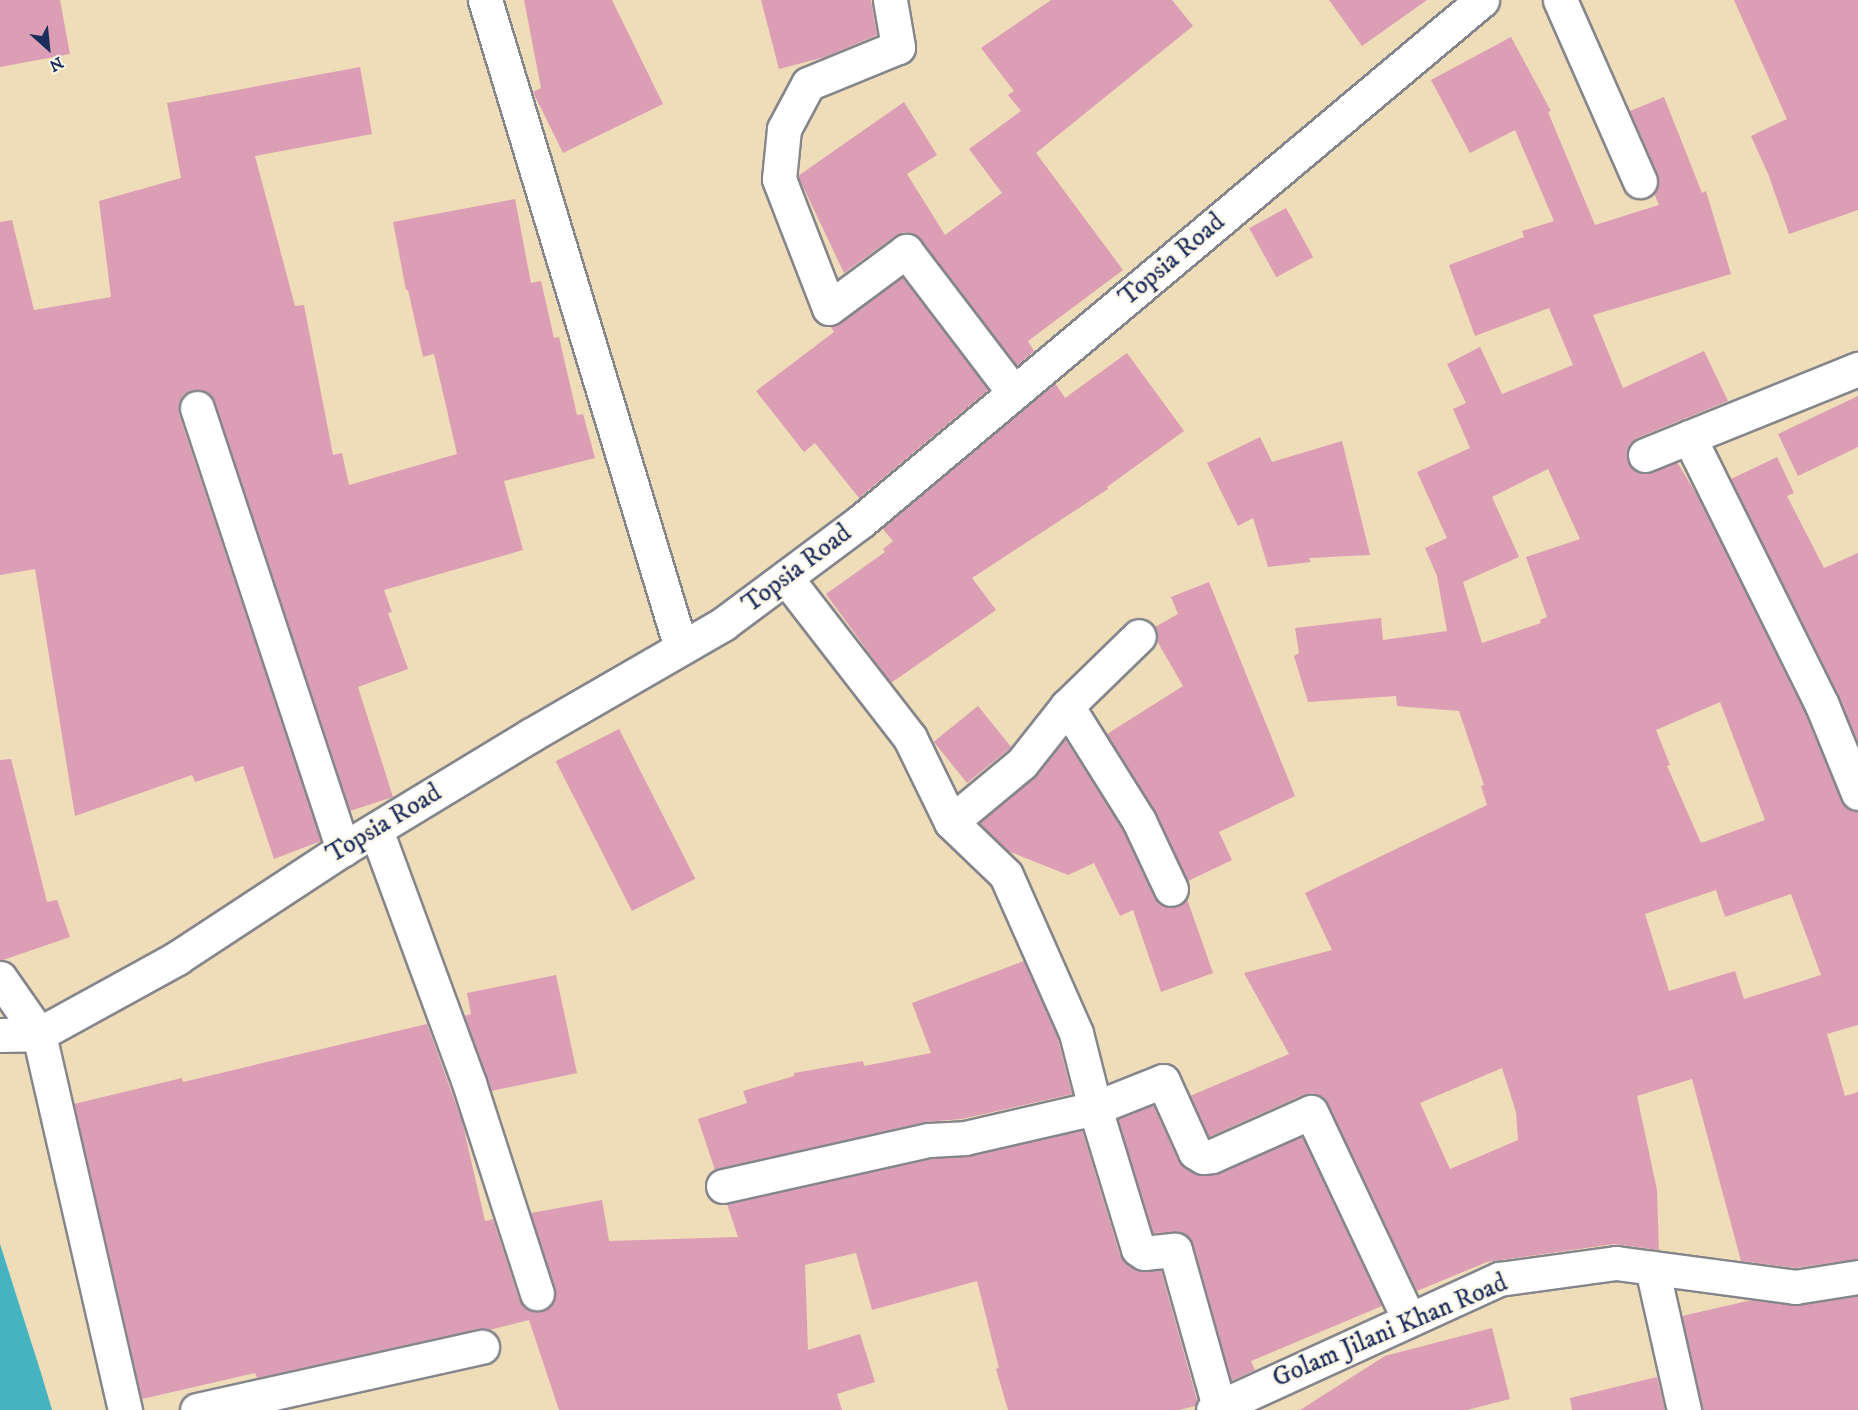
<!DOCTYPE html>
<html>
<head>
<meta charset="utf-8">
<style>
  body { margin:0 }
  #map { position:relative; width:1858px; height:1410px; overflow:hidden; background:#efdcb9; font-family:"IM FELL DW Pica",serif }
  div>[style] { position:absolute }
  .water>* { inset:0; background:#45b3c0 }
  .building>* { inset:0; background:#dc9eb5; transform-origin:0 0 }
  .roads { filter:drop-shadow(2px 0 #85868c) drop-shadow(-2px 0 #85868c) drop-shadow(0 2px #85868c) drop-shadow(0 -2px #85868c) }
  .street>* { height:33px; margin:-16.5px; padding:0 16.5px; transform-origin:16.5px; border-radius:16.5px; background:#fff }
  .secondary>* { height:33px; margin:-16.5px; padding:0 16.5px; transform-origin:16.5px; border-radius:16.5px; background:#fff }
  span { translate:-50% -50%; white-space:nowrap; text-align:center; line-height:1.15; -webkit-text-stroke:4.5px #fcf5e5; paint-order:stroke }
  .street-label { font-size:26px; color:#1b2f5e }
  .north { position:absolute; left:18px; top:18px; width:60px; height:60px; -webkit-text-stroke:4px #fcf5e5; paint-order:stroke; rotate:153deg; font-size:16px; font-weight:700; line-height:24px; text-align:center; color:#1b2f5e }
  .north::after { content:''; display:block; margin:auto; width:21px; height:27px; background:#1b2f5e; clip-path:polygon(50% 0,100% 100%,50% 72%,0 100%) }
</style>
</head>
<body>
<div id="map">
  <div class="water">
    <i style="clip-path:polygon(0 1244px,41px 1373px,52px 1410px,0 1410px)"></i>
  </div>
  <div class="building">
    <i style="clip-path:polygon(0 0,60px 0,70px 54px,0 67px)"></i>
    <i style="clip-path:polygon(524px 0,612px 0,663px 104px,563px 153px,533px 92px,541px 88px)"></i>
    <i style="clip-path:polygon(761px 0,871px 0,877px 35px,825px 57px,779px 69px)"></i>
    <i style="clip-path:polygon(1051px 0,1172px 0,1193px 26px,1036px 153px,1123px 270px,1028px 341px,1034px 351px,1017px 366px,921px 240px,914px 234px,904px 232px,895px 236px,844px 273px,798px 176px,904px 102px,937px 155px,907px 174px,945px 235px,1002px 193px,969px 149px,1021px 111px,1008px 95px,1014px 91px,981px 48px)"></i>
    <i style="clip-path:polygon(1329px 0,1427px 0,1362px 46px)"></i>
    <i style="clip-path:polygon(1734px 0,1858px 0,1858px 210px,1789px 234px,1769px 176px,1751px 136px,1787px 119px)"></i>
    <i style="clip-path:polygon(evenodd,1511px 37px,1551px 111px,1548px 112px,1595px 225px,1659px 205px,1654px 193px,1659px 184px,1657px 173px,1630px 111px,1664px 97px,1702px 193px,1706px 191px,1731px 274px,1593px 315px,1623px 388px,1704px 351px,1728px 401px,1637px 438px,1630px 444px,1627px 452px,1627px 461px,1633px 469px,1643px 474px,1677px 462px,1697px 495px,1805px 713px,1841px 800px,1847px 808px,1858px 811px,1858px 1025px,1827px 1034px,1845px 1096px,1858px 1092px,1858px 1259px,1795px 1268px,1741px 1261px,1692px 1079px,1637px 1096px,1657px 1190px,1659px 1250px,1614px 1244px,1487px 1262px,1417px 1291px,1328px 1104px,1322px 1097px,1313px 1093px,1303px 1095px,1209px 1137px,1190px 1096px,1289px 1054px,1244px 973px,1332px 950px,1305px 893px,1487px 805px,1481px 786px,1484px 785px,1459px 711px,1397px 706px,1396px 696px,1308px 702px,1294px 656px,1299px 653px,1295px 628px,1381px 618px,1383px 640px,1447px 631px,1437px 576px,1425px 548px,1447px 538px,1417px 472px,1470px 448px,1453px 409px,1466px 403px,1447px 364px,1480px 347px,1502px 394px,1573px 365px,1549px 308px,1475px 336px,1449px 265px,1524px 237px,1522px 231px,1554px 221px,1515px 130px,1470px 153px,1431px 80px,1511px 37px,1548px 469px,1580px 539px,1526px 557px,1547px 617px,1540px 620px,1541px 623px,1482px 643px,1463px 582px,1519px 557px,1492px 497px,1548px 469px,1511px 37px,1720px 702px,1765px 820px,1701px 843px,1667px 766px,1670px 765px,1656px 730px,1720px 702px,1511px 37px,1716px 890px,1725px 917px,1791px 894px,1821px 975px,1744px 999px,1735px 971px,1669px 991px,1645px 914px,1716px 890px,1511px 37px,1502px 1068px,1516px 1112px,1518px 1140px,1450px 1169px,1420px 1103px,1502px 1068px)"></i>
    <i style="clip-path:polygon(360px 67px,372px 134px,255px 156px,295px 306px,304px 305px,333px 455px,342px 453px,349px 485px,457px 454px,434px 354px,423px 357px,408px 290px,406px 290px,393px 222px,515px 199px,531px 283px,541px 281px,554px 338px,559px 337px,577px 415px,583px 414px,595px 458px,504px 481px,523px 550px,384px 590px,392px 612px,388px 613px,408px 669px,358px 687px,393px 797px,350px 811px,215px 402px,210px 394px,201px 390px,192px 390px,183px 395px,179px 404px,179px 414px,321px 841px,274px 859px,243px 766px,195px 782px,192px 775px,75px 816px,35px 569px,0 575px,0 222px,12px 220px,34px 310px,111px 297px,99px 201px,181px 178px,167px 103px)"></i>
    <i style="left:1286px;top:208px;width:56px;height:42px;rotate:61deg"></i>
    <i style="clip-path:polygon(902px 277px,988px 390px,859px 498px,815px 443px,804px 452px,756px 391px,834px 332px,830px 326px,840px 323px)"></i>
    <i style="clip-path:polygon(1127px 353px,1184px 431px,1107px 487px,1108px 489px,972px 578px,996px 610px,891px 683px,826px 594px,885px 552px,883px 549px,893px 541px,882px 528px,1055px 383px,1065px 398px)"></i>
    <i style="clip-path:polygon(1858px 396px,1858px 447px,1798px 476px,1778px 434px)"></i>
    <i style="clip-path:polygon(1260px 437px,1272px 462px,1342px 441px,1370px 555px,1309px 558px,1311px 562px,1268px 567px,1253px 518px,1238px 526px,1207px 463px)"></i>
    <i style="clip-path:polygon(1777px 457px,1794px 493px,1787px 496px,1824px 568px,1858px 553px,1858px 743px,1839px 697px,1731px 479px)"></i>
    <i style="clip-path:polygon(1209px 582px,1295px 796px,1219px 832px,1232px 860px,1188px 881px,1155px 811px,1107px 734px,1183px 686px,1157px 641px,1155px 627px,1178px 614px,1171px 597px)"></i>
    <i style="left:978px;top:706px;width:53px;height:57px;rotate:51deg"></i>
    <i style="left:619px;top:729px;width:168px;height:71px;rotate:63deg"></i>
    <i style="clip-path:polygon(1065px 739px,1123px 830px,1154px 897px,1161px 905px,1170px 908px,1179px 906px,1187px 899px,1213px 973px,1161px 992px,1133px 910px,1120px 916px,1094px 863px,1068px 875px,1008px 851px,979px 823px,1034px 777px)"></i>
    <i style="clip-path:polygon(11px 759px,47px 902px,57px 900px,70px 937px,3px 960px,0 960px,0 760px)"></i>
    <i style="clip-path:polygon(1024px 961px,1058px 1039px,1072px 1094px,962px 1119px,925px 1122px,715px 1170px,698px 1119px,747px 1103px,743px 1091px,794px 1076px,794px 1073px,863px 1061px,864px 1066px,931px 1053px,912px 1003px)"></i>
    <i style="clip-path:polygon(556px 975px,577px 1073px,491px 1091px,464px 1016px,471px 1014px,467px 993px)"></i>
    <i style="clip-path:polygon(427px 1024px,462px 1121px,485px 1221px,493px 1219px,519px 1299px,524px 1306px,533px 1311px,542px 1311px,550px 1306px,555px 1296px,531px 1213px,602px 1200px,609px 1241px,738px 1237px,727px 1204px,932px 1159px,969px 1156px,1082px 1130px,1120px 1255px,1134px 1269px,1146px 1272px,1161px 1270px,1197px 1400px,1195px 1406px,1179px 1410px,1008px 1410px,996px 1369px,999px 1368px,977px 1281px,872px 1310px,856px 1253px,805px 1265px,808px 1350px,860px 1334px,875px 1382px,837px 1394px,842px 1410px,559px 1410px,529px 1320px,489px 1330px,478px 1329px,257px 1378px,255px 1373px,142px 1399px,74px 1104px,182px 1078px,183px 1082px)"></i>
    <i style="clip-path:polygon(1153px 1105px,1178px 1160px,1193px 1173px,1204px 1176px,1220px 1173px,1302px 1137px,1382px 1306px,1251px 1361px,1255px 1370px,1231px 1381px,1193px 1244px,1181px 1232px,1153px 1233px,1118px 1119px)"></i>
    <i style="clip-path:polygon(1858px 1296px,1858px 1410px,1702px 1410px,1682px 1316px,1752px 1300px,1798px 1306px)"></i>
    <i style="clip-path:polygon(1492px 1328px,1510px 1399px,1467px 1410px,1300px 1410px,1385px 1356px)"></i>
    <i style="clip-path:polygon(1657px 1377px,1665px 1410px,1572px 1410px,1570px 1398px)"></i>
  </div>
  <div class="roads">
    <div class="street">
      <i style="left:890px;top:0;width:48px;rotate:80.3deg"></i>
      <i style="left:898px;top:47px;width:97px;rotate:157.7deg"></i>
      <i style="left:808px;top:84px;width:51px;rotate:118.1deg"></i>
      <i style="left:784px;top:129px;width:50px;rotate:95.7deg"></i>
      <i style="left:779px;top:179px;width:138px;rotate:68.8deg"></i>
      <i style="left:829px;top:308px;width:96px;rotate:-36.5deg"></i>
      <i style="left:906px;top:251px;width:178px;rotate:52.7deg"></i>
      <i style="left:1560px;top:0;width:198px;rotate:66.2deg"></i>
      <i style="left:197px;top:408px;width:465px;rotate:71.7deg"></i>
      <i style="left:1689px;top:437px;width:299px;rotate:63.6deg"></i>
      <i style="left:1822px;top:705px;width:95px;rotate:67.8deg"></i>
      <i style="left:1645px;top:455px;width:230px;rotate:-22deg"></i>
      <i style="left:786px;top:578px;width:202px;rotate:52.2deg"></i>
      <i style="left:910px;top:738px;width:93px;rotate:64deg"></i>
      <i style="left:951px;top:822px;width:76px;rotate:43.9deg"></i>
      <i style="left:1006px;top:875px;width:173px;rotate:66.1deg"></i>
      <i style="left:1076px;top:1033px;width:77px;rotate:75.8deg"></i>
      <i style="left:1095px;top:1108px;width:147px;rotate:73deg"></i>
      <i style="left:1138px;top:1249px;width:7px;rotate:34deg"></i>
      <i style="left:1144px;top:1253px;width:31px;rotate:-6deg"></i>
      <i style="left:1175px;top:1250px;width:163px;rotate:74.3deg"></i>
      <i style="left:1067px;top:706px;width:136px;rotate:57.9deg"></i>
      <i style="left:1139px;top:821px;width:75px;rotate:64.8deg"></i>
      <i style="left:951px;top:822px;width:92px;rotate:-39.7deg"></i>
      <i style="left:1022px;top:763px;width:73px;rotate:-51.7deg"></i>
      <i style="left:1067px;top:706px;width:100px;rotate:-44.2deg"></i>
      <i style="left:376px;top:830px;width:270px;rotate:69.8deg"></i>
      <i style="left:469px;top:1083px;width:221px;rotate:72.1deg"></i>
      <i style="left:0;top:978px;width:68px;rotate:55.1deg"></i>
      <i style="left:0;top:1035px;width:39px;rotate:-1deg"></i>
      <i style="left:723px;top:1186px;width:211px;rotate:-12.6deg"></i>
      <i style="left:929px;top:1140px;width:36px;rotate:-3deg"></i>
      <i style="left:965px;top:1138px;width:133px;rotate:-13deg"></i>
      <i style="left:1095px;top:1108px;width:73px;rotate:-21.7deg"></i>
      <i style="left:1163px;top:1081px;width:78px;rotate:65.7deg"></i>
      <i style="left:1195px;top:1152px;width:9px;rotate:32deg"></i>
      <i style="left:1203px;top:1157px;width:9px;rotate:-6deg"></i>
      <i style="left:1212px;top:1156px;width:108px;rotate:-24deg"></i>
      <i style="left:1311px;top:1112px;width:229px;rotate:64.7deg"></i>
      <i style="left:1652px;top:1268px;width:146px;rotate:77.3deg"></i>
      <i style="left:197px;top:1410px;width:292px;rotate:-12.5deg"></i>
      <i style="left:1213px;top:1410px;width:315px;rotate:-24.6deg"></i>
      <i style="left:1499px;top:1279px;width:118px;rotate:-7.8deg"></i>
      <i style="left:1616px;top:1263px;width:181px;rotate:7.6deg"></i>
      <i style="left:1795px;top:1287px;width:64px;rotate:-9deg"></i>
    </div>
    <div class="secondary">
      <i style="left:485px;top:0;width:677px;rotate:73.17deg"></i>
      <i style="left:125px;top:1410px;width:386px;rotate:-102.9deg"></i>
      <i style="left:39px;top:1034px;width:158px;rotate:-28.8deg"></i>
      <i style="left:177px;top:958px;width:199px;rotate:-33.3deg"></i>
      <i style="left:343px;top:849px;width:220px;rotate:-31.2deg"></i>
      <i style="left:531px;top:735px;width:222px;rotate:-30deg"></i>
      <i style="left:723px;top:624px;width:171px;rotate:-36.7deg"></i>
      <i style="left:860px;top:522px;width:812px;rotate:-40deg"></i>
    </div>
  </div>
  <div class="street-label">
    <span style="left:1172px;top:260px;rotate:-40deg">Topsia Road</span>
    <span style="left:797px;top:569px;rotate:-37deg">Topsia Road</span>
    <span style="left:384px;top:824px;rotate:-31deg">Topsia Road</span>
    <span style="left:1390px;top:1331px;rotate:-23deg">Golam Jilani Khan Road</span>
  </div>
  <div class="north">N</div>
</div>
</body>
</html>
